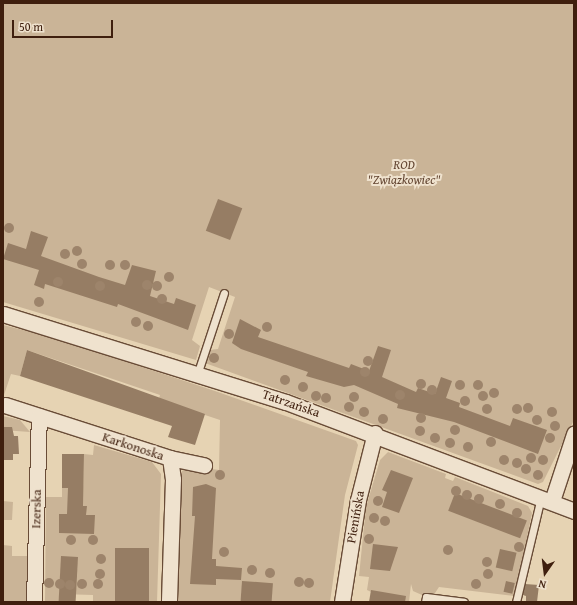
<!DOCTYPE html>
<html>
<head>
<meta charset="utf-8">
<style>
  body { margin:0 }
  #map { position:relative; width:577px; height:605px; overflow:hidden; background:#e6d3b3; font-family:"Gentium Book Plus",serif }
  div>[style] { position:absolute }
  .green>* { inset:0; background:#cab497 }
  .building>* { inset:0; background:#967d64; transform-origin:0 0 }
  .roads { filter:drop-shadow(1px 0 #694c37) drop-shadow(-1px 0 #694c37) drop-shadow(0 1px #694c37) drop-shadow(0 -1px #694c37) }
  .lane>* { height:7px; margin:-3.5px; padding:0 3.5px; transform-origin:3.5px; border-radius:3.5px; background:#efe2ce }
  .street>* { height:15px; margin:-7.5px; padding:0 7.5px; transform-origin:7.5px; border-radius:7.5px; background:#efe2ce }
  .trees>* { width:10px; height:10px; margin:-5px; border-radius:50%; background:#9d846b }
  span { translate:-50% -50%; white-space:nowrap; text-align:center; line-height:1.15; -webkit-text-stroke:4px #efe2ce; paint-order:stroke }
  .park-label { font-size:13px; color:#624430; font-style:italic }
  .street-label { font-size:13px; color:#3f1f0e }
  .frame { position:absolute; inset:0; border:4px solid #3f1f0e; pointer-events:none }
  .north { position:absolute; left:525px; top:553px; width:40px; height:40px; -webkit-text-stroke:3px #efe2ce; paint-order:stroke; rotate:194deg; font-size:11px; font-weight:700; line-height:16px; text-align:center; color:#3f1f0e }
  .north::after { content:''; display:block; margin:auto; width:14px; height:18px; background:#3f1f0e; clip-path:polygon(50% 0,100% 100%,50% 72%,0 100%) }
  .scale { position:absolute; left:12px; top:20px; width:101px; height:18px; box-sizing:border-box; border:2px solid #3f1f0e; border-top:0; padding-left:5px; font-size:12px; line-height:14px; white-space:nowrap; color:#3f1f0e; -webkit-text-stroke:3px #efe2ce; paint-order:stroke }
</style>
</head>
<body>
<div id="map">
  <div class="green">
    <i style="clip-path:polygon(3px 3px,574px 3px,574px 420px,543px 482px,538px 484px,205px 363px,209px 350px,218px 349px,235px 297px,209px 287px,192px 340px,200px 346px,196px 360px,3px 302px)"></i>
    <i style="clip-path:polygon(3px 325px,51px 337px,215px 391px,356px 441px,358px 445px,345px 495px,330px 602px,178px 602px,180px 477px,182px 471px,191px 466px,219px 470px,220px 420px,163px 401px,156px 421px,153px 420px,160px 395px,27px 350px,20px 376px,11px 374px,3px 398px)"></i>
    <i style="clip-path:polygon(3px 416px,20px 420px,30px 432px,3px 430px)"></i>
    <i style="clip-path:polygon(94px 445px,152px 462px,161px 474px,157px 602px,93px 602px,93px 595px,60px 594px,60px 602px,45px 602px,46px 497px,62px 497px,62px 488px,83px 488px,84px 454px,93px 455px)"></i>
    <i style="clip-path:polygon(388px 452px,446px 474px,445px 478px,453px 481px,455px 477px,528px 506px,532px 513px,515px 596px,439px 587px,435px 593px,422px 595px,413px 591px,411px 584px,409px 602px,392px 602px,367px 590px,369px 577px,359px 576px,366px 507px,380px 460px)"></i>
    <i style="clip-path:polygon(3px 501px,13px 502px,12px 520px,3px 520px)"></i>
    <i style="clip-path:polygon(3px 545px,12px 546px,12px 556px,29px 556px,29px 602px,3px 602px)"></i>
  </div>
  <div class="building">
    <i style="left:218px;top:199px;width:26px;height:34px;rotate:21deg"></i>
    <i style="clip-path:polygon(31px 231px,48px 237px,41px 256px,99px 277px,125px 285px,132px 265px,156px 271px,150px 296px,174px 304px,176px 298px,196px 305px,188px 330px,118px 304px,117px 307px,45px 284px,44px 289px,34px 285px,39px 270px,3px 259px,8px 243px,26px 249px)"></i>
    <i style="clip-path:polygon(240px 319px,261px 330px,258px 337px,349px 368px,351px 364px,369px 371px,378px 346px,391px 350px,382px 377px,416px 392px,418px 388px,435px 394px,441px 377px,452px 381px,446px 398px,460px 403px,459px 407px,510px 426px,513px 418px,547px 430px,538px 454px,454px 422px,397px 408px,398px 404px,354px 385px,344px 387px,306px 376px,308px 372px,241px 349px,232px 343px)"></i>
    <i style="clip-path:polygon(27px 350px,205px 414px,195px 445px,168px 437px,172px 426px,20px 376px)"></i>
    <i style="clip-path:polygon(3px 427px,12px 427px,14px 436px,18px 436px,19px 454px,13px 454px,13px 460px,3px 460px)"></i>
    <i style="clip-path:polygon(62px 454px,84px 454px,83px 506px,87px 506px,86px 515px,95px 515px,94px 534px,59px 533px,59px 514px,67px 514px,68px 488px,62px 488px)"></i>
    <i style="clip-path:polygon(391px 470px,413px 478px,399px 513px,382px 507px,387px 492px,382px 490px)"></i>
    <i style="clip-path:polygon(206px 484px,216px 488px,212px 559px,216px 559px,216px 566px,242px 568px,241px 580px,216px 579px,216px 585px,190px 584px,195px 516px,192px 516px,193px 487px)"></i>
    <i style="left:455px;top:493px;width:77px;height:19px;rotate:21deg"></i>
    <i style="clip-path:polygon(373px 544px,398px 547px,390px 571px,370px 569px)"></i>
    <i style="left:115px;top:548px;width:34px;height:54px"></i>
    <i style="left:500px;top:549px;width:17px;height:19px;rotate:13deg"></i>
    <i style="left:61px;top:556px;width:17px;height:46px;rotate:3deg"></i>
    <i style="left:242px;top:581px;width:31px;height:21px;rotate:4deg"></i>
    <i style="left:506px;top:581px;width:9px;height:11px;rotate:13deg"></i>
    <i style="clip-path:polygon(525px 584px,539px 585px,537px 602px,526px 602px,526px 596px,523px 595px)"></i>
    <i style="clip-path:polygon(371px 590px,406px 596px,405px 602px,369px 602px)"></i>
  </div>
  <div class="roads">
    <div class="lane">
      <i style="left:198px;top:372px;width:83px;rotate:-71.8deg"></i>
      <i style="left:425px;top:602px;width:5px;rotate:-79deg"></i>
      <i style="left:426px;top:597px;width:38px;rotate:7deg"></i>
      <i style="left:516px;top:602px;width:108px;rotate:-76.6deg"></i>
    </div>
    <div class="street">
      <i style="left:3px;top:314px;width:296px;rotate:17.3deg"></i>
      <i style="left:286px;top:402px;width:308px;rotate:20.7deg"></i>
      <i style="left:5px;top:405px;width:173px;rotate:17.8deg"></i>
      <i style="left:170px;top:458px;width:21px;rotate:82deg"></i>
      <i style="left:173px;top:479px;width:123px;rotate:91.9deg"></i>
      <i style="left:170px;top:458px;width:35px;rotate:12deg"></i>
      <i style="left:552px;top:501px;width:71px;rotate:-71.8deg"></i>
      <i style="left:34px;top:602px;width:186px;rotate:-88.5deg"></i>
      <i style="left:342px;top:602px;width:103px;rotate:-81.1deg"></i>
      <i style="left:358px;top:500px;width:69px;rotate:-75.8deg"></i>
    </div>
  </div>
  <div class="trees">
    <i style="left:9px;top:228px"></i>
    <i style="left:77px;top:251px"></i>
    <i style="left:65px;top:254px"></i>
    <i style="left:82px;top:264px"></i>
    <i style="left:110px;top:265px"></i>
    <i style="left:125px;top:265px"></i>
    <i style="left:169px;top:277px"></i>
    <i style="left:58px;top:282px"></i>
    <i style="left:147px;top:285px"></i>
    <i style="left:100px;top:286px"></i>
    <i style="left:157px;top:286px"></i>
    <i style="left:162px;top:299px"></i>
    <i style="left:39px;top:302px"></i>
    <i style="left:136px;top:322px"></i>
    <i style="left:148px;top:326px"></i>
    <i style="left:267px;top:327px"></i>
    <i style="left:229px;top:334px"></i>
    <i style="left:214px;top:358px"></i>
    <i style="left:368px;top:361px"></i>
    <i style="left:365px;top:372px"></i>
    <i style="left:285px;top:380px"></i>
    <i style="left:421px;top:384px"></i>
    <i style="left:460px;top:385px"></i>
    <i style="left:478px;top:385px"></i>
    <i style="left:303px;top:387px"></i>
    <i style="left:432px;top:390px"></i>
    <i style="left:494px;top:393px"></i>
    <i style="left:400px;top:395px"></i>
    <i style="left:316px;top:396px"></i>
    <i style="left:483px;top:396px"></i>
    <i style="left:354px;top:397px"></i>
    <i style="left:326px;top:398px"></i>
    <i style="left:465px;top:401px"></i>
    <i style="left:349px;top:407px"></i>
    <i style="left:528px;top:408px"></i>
    <i style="left:487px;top:409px"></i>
    <i style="left:517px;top:409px"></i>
    <i style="left:364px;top:412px"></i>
    <i style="left:552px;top:412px"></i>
    <i style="left:421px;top:418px"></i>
    <i style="left:383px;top:419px"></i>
    <i style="left:537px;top:420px"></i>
    <i style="left:555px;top:426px"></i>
    <i style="left:455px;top:430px"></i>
    <i style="left:420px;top:431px"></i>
    <i style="left:435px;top:438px"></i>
    <i style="left:550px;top:438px"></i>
    <i style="left:491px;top:442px"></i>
    <i style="left:450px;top:443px"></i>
    <i style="left:468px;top:447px"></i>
    <i style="left:531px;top:458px"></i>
    <i style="left:504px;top:460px"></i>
    <i style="left:543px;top:460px"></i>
    <i style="left:517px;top:463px"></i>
    <i style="left:526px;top:469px"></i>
    <i style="left:220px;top:475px"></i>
    <i style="left:538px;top:475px"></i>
    <i style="left:456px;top:491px"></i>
    <i style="left:467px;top:495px"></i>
    <i style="left:479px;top:499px"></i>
    <i style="left:378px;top:501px"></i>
    <i style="left:500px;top:504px"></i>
    <i style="left:517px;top:513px"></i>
    <i style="left:374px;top:518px"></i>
    <i style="left:385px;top:521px"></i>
    <i style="left:369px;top:539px"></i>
    <i style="left:71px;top:540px"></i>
    <i style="left:93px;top:540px"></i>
    <i style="left:519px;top:547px"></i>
    <i style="left:448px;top:550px"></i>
    <i style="left:224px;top:552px"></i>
    <i style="left:101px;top:559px"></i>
    <i style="left:487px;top:562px"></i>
    <i style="left:252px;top:570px"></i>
    <i style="left:270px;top:573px"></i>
    <i style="left:100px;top:574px"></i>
    <i style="left:488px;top:574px"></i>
    <i style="left:299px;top:582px"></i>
    <i style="left:49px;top:583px"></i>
    <i style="left:309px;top:583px"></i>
    <i style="left:60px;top:584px"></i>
    <i style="left:82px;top:584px"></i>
    <i style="left:98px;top:584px"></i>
    <i style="left:476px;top:584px"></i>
    <i style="left:70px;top:585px"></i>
  </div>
  <div class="park-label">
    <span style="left:404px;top:173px">ROD<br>"Związkowiec"</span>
  </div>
  <div class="street-label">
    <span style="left:291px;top:404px;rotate:19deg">Tatrzańska</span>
    <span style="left:133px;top:447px;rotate:18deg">Karkonoska</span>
    <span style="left:37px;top:509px;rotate:-89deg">Izerska</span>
    <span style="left:356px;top:517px;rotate:-80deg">Pienińska</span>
  </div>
  <div class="frame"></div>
  <div class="north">N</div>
  <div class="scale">50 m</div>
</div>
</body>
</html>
